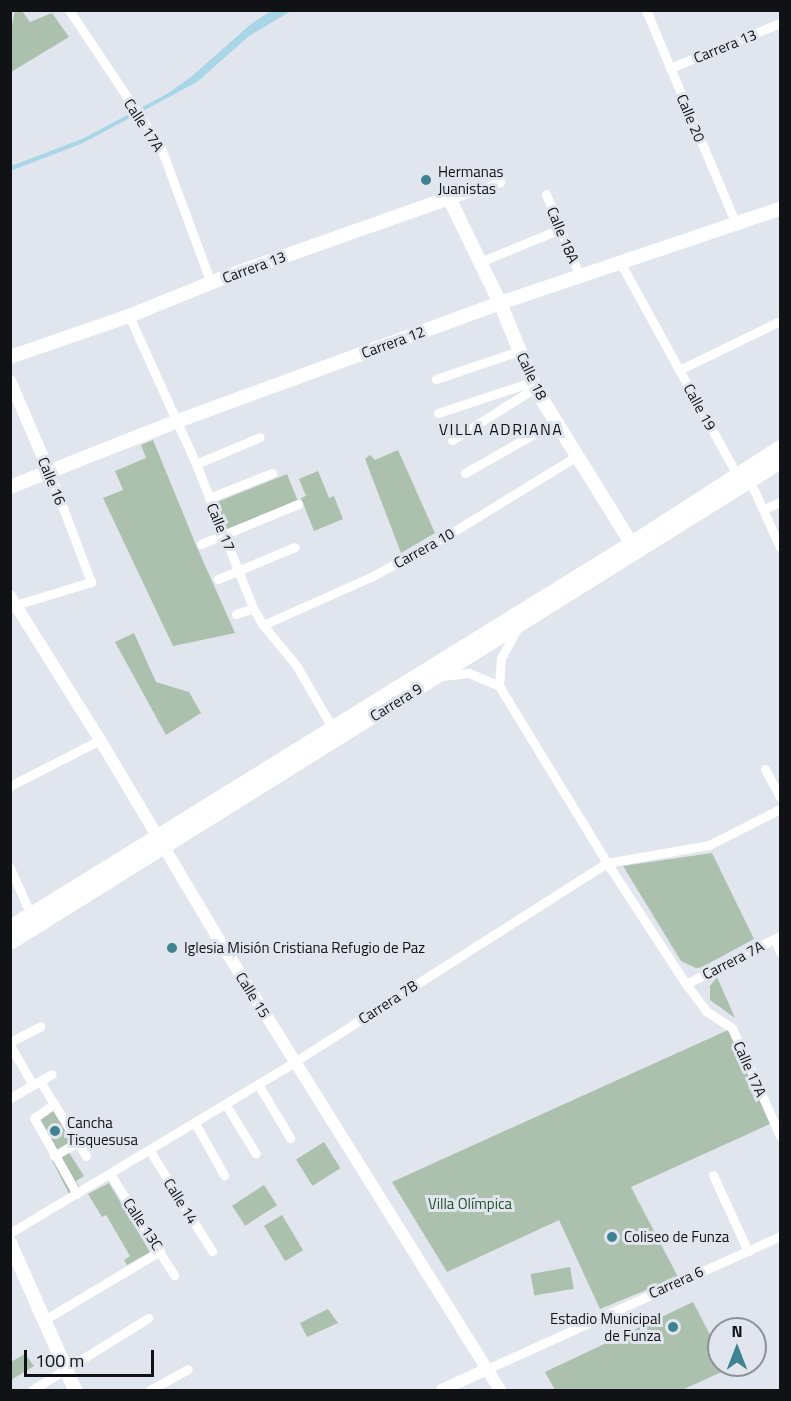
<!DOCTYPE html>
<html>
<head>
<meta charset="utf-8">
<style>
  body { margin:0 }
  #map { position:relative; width:791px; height:1401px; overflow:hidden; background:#e1e5ed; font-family:"Titillium Web",sans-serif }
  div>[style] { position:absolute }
  .green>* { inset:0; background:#abc0ad; transform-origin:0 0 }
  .water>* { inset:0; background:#a8d6e7 }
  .minor>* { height:9px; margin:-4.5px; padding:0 4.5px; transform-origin:4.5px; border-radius:4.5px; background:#fff }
  .tertiary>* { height:12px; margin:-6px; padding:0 6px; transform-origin:6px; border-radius:6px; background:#fff }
  .secondary>* { height:14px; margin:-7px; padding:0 7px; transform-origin:7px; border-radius:7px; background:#fff }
  .primary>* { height:15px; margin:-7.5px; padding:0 7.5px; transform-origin:7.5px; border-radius:7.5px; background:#fff }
  .dots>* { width:16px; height:16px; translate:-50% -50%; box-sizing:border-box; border:3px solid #e1e5ed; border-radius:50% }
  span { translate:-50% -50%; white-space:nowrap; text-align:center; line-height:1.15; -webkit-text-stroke:6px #e1e5ed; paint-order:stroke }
  .street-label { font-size:15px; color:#111215 }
  .poi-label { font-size:15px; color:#111215 }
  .left { translate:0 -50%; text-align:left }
  .right { translate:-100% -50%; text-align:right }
  .park-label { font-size:15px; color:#22522b }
  .neighbourhood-label { font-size:16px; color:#111215; letter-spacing:1.5px }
  .frame { position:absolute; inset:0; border:12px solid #111215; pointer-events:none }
  .north { position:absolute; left:707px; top:1317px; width:60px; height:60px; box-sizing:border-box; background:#e1e5ed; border:2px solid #8e9197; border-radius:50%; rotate:0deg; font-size:16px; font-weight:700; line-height:24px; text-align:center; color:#111215 }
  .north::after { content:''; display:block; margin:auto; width:21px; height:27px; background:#3f8392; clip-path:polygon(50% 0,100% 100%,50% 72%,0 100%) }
  .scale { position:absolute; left:24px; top:1350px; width:130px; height:27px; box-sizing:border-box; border:3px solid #111215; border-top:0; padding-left:8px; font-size:18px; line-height:21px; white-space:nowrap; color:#111215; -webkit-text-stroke:4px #e1e5ed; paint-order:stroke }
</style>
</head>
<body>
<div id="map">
  <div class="green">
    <i style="clip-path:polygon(15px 11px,22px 11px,30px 22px,52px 13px,69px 37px,11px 72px,11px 29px)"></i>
    <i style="clip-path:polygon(153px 440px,196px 545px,235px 633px,173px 646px,103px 498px,123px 490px,115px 471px,146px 458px,141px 445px)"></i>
    <i style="clip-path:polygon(398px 450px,435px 533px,401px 553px,365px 459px,370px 455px,375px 460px)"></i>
    <i style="clip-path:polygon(318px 471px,329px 498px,334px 496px,343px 519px,314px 531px,301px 498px,306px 496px,299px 479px)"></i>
    <i style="left:287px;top:474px;width:29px;height:77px;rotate:68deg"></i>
    <i style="clip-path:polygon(134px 633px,156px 682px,189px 692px,201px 713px,166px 735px,115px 642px)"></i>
    <i style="clip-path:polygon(712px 853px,754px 939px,702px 967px,696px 968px,681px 961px,623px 866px)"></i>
    <i style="clip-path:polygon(717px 977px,735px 1018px,710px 1000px,710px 986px)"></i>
    <i style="clip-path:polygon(728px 1030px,772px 1123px,631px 1187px,678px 1277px,600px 1309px,559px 1220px,447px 1272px,392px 1182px)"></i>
    <i style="left:54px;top:1109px;width:37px;height:21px;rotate:59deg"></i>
    <i style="left:324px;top:1142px;width:31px;height:33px;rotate:58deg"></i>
    <i style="clip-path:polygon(68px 1151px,84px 1176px,76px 1181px,81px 1190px,70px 1196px,52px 1160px)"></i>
    <i style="clip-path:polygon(109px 1183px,150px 1252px,127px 1265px,124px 1260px,130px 1256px,106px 1215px,102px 1217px,88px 1194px)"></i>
    <i style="left:264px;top:1185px;width:24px;height:38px;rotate:57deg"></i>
    <i style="left:282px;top:1215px;width:41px;height:21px;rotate:59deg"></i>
    <i style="left:570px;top:1267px;width:22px;height:40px;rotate:80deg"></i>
    <i style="clip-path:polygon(693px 1302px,719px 1352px,719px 1365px,726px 1365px,728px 1369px,682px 1390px,555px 1390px,545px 1372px)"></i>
    <i style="clip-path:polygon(328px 1309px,338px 1323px,307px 1337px,300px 1323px)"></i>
    <i style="clip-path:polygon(25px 1354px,34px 1366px,11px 1380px,11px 1362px)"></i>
  </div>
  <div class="water">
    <i style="clip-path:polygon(271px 11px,291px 11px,249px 36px,197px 82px,83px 143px,13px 170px,11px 166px,82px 139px,167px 94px,191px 77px,251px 24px)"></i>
  </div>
  <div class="minor">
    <i style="left:69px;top:10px;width:166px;rotate:56.3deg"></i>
    <i style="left:161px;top:148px;width:144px;rotate:69.7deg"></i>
    <i style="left:646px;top:10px;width:234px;rotate:67.2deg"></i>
    <i style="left:670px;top:68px;width:119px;rotate:-22.2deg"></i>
    <i style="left:546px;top:194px;width:90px;rotate:67.7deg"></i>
    <i style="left:451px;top:199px;width:52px;rotate:-19.1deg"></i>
    <i style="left:480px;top:262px;width:87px;rotate:-22.4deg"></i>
    <i style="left:621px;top:264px;width:241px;rotate:61.2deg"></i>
    <i style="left:737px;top:475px;width:12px;rotate:24deg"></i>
    <i style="left:748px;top:480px;width:9px;rotate:58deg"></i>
    <i style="left:753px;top:488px;width:65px;rotate:65.4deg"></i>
    <i style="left:129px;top:316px;width:162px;rotate:65.6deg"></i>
    <i style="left:196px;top:464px;width:155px;rotate:68.4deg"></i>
    <i style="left:253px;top:608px;width:20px;rotate:60deg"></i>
    <i style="left:263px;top:625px;width:52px;rotate:50.5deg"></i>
    <i style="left:296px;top:665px;width:72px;rotate:59.9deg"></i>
    <i style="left:679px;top:370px;width:112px;rotate:-25.9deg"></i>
    <i style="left:436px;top:379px;width:88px;rotate:-18.6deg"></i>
    <i style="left:438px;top:413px;width:99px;rotate:-18.3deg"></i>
    <i style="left:452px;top:440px;width:98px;rotate:-32.1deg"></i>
    <i style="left:196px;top:464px;width:69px;rotate:-22.9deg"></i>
    <i style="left:465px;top:473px;width:105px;rotate:-29.7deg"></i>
    <i style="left:209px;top:498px;width:68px;rotate:-21.6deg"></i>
    <i style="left:764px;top:509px;width:17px;rotate:-24deg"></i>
    <i style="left:201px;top:544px;width:105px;rotate:-22.4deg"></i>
    <i style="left:218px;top:579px;width:83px;rotate:-22.6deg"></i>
    <i style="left:12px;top:606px;width:83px;rotate:-16.9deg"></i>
    <i style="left:91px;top:582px;width:119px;rotate:-110.7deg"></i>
    <i style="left:236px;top:614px;width:18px;rotate:-19deg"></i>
    <i style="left:263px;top:625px;width:118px;rotate:-24deg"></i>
    <i style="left:371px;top:577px;width:88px;rotate:-28.6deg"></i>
    <i style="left:448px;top:535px;width:151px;rotate:-31.5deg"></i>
    <i style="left:443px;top:676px;width:26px;rotate:-7deg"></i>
    <i style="left:469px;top:673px;width:33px;rotate:23deg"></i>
    <i style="left:499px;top:686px;width:207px;rotate:58.6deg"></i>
    <i style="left:607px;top:863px;width:145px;rotate:56.9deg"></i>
    <i style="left:686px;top:984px;width:34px;rotate:53deg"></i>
    <i style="left:706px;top:1011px;width:31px;rotate:33deg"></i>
    <i style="left:732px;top:1028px;width:118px;rotate:66deg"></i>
    <i style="left:499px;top:686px;width:28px;rotate:-86deg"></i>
    <i style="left:501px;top:658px;width:35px;rotate:-61deg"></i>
    <i style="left:765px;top:769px;width:32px;rotate:62deg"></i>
    <i style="left:10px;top:786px;width:101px;rotate:-27.1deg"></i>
    <i style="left:10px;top:868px;width:51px;rotate:65.9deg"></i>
    <i style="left:775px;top:939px;width:14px;rotate:69deg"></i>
    <i style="left:686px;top:984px;width:106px;rotate:-27.1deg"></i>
    <i style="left:10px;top:1042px;width:34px;rotate:-27deg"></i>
    <i style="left:10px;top:1045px;width:46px;rotate:60.1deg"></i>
    <i style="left:40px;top:1081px;width:88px;rotate:58.5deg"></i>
    <i style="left:258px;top:1084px;width:63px;rotate:59.3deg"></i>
    <i style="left:10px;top:1098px;width:48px;rotate:-29.7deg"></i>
    <i style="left:54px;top:1104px;width:24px;rotate:145deg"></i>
    <i style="left:34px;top:1118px;width:87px;rotate:60.5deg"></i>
    <i style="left:226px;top:1105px;width:57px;rotate:58.5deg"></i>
    <i style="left:195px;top:1123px;width:60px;rotate:60.9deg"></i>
    <i style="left:150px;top:1151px;width:118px;rotate:58.2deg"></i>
    <i style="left:54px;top:1156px;width:27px;rotate:-31deg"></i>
    <i style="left:110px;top:1174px;width:120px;rotate:57.6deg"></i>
    <i style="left:713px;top:1175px;width:84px;rotate:65.3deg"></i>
    <i style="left:10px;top:1233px;width:324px;rotate:-31deg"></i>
    <i style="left:288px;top:1066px;width:378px;rotate:-32.5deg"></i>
    <i style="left:607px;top:863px;width:104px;rotate:-10deg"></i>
    <i style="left:709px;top:845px;width:80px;rotate:-26.9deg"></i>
    <i style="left:44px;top:1320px;width:135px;rotate:-30.7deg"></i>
    <i style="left:487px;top:1369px;width:322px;rotate:-24.4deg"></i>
    <i style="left:32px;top:1390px;width:137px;rotate:-31.8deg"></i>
    <i style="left:150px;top:1390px;width:43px;rotate:-28.9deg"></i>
  </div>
  <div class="tertiary">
    <i style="left:10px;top:381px;width:98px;rotate:66.6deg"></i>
    <i style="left:10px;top:596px;width:170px;rotate:58deg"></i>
    <i style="left:100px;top:740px;width:246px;rotate:59.2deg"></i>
    <i style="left:226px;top:951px;width:517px;rotate:58.03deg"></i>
    <i style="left:442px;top:1390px;width:50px;rotate:-25deg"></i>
  </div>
  <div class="secondary">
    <i style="left:10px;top:357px;width:126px;rotate:-19deg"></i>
    <i style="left:129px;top:316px;width:104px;rotate:-22.1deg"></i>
    <i style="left:225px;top:277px;width:238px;rotate:-19.4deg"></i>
    <i style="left:449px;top:198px;width:117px;rotate:64.1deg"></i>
    <i style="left:500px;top:303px;width:92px;rotate:67.6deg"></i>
    <i style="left:535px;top:388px;width:182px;rotate:58.2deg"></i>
    <i style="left:10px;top:487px;width:177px;rotate:-21.5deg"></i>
    <i style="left:175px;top:422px;width:346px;rotate:-20.1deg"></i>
    <i style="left:500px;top:303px;width:295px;rotate:-18.6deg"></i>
    <i style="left:10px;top:1243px;width:161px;rotate:66.1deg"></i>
  </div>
  <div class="primary">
    <i style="left:10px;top:927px;width:730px;rotate:-31.73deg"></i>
    <i style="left:631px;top:543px;width:177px;rotate:-32.8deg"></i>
    <i style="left:10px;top:942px;width:908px;rotate:-31.99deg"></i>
  </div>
  <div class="dots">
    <i style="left:426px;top:180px;background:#3f8392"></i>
    <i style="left:172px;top:948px;background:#3f8392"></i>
    <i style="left:55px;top:1131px;background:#3f8392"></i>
    <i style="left:612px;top:1237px;background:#3f8392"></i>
    <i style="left:673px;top:1327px;background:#3f8392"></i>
  </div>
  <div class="street-label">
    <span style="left:725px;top:46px;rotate:-22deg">Carrera 13</span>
    <span style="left:691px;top:118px;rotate:67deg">Calle 20</span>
    <span style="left:144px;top:125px;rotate:57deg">Calle 17A</span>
    <span style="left:563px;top:235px;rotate:67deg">Calle 18A</span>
    <span style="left:254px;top:267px;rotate:-20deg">Carrera 13</span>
    <span style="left:393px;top:342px;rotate:-20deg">Carrera 12</span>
    <span style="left:532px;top:376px;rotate:64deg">Calle 18</span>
    <span style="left:700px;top:407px;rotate:61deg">Calle 19</span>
    <span style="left:52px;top:481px;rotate:68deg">Calle 16</span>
    <span style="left:221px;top:527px;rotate:67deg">Calle 17</span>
    <span style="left:424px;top:548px;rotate:-29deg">Carrera 10</span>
    <span style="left:396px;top:702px;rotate:-32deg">Carrera 9</span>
    <span style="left:733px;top:960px;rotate:-27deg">Carrera 7A</span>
    <span style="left:253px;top:995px;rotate:58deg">Calle 15</span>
    <span style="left:388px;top:1002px;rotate:-33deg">Carrera 7B</span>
    <span style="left:750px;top:1069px;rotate:66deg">Calle 17A</span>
    <span style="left:181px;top:1201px;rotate:58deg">Calle 14</span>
    <span style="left:143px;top:1224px;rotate:57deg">Calle 13C</span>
    <span style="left:676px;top:1282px;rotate:-24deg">Carrera 6</span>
  </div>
  <div class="poi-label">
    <span class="left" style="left:438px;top:180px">Hermanas<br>Juanistas</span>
    <span class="left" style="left:184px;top:948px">Iglesia Misión Cristiana Refugio de Paz</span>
    <span class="left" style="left:67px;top:1131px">Cancha<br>Tisquesusa</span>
    <span class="left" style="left:624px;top:1237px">Coliseo de Funza</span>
    <span class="right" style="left:661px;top:1327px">Estadio Municipal<br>de Funza</span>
  </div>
  <div class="park-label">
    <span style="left:470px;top:1204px">Villa Olímpica</span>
  </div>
  <div class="neighbourhood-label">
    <span style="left:501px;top:429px">VILLA ADRIANA</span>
  </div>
  <div class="frame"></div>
  <div class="north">N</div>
  <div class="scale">100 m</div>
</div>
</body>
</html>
